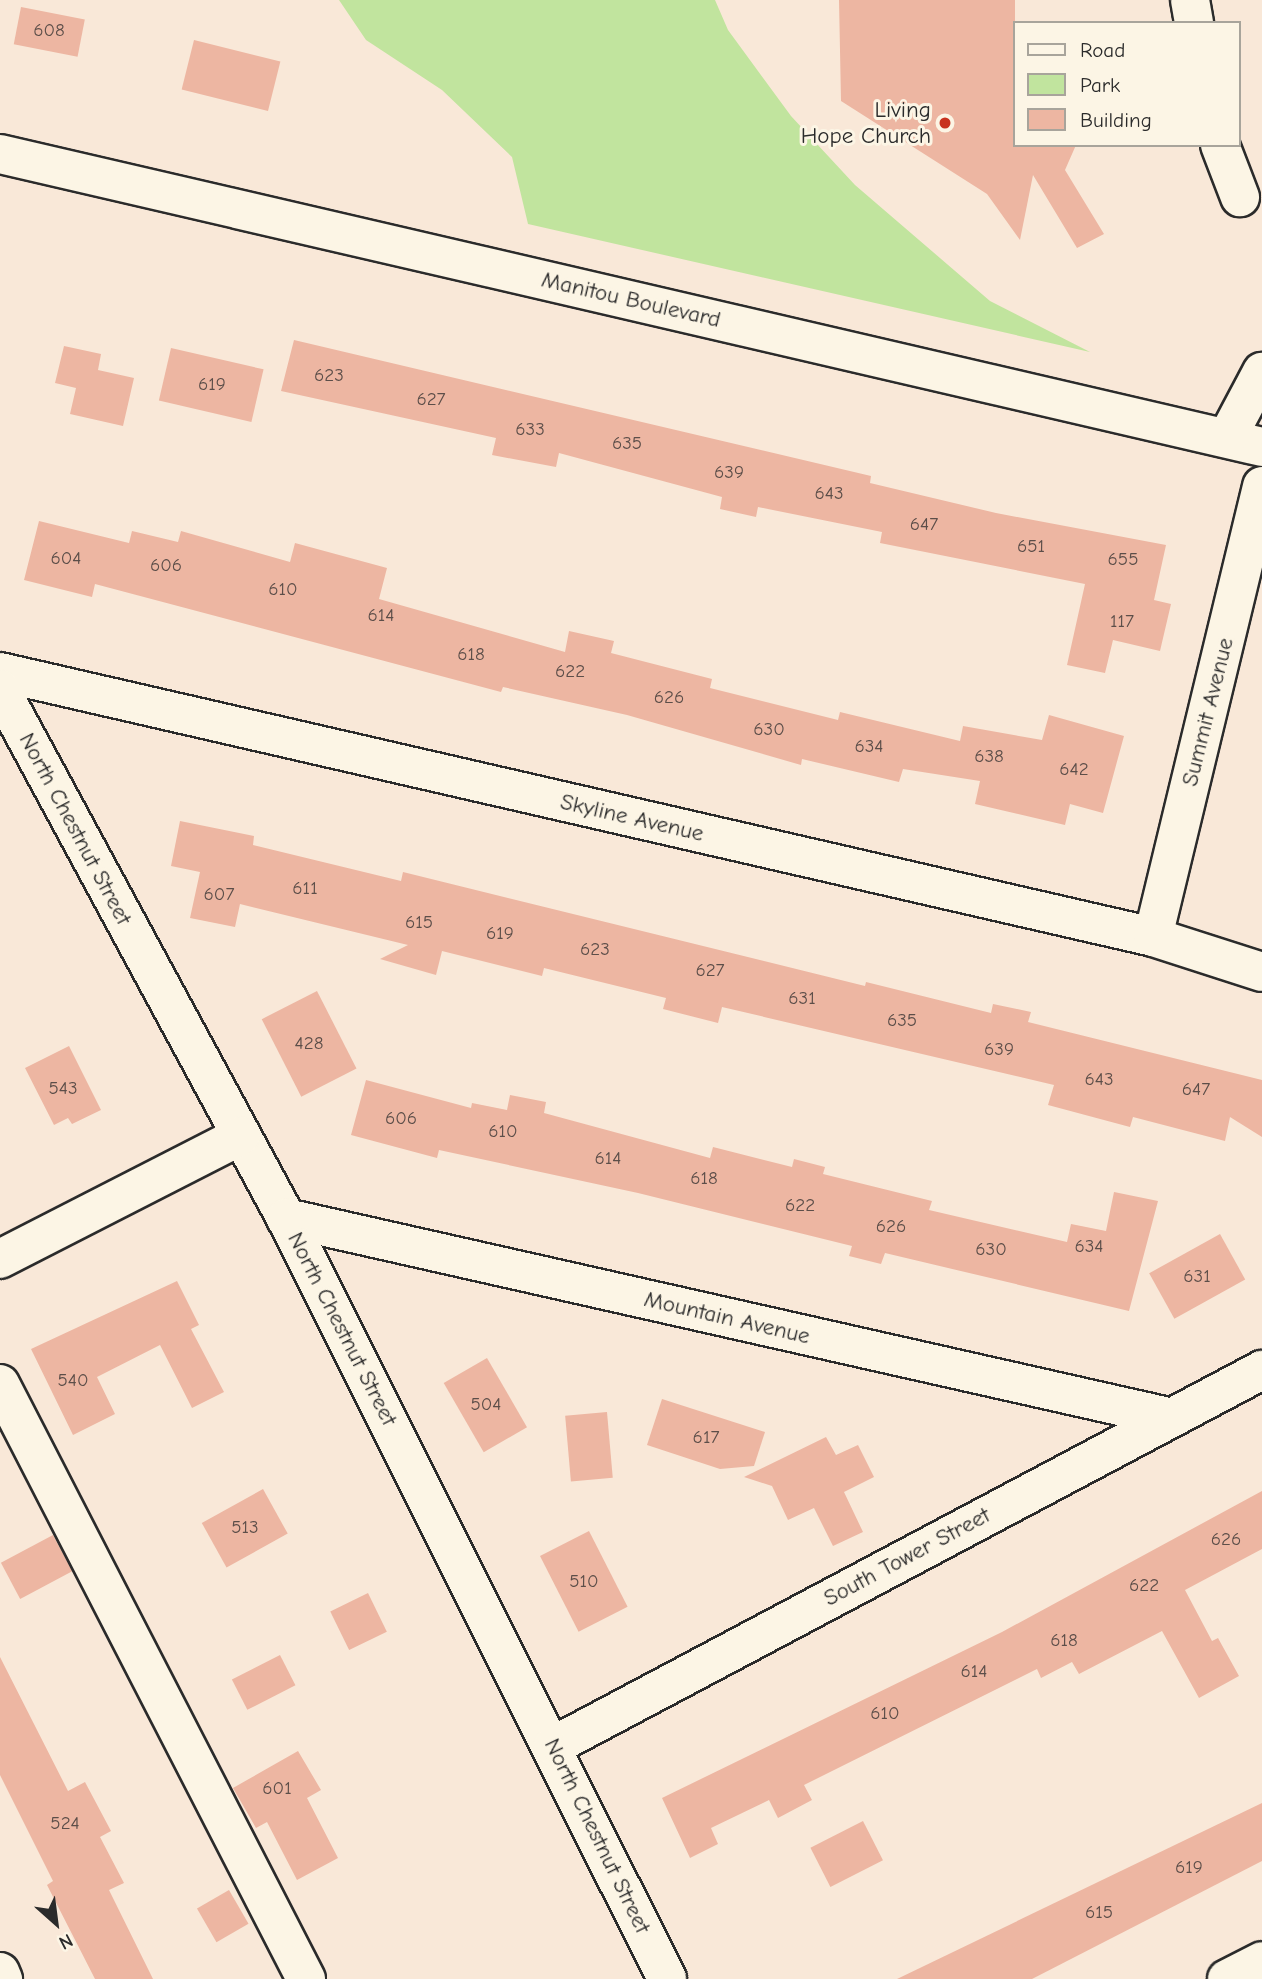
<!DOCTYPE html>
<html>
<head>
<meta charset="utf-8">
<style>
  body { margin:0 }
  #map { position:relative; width:1262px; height:1979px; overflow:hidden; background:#f9e8d8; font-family:"Comic Neue",sans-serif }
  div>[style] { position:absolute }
  .green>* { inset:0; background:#c1e49e }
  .building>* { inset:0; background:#edb6a2; transform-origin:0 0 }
  .roads { filter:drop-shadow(2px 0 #2b2b2b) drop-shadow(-2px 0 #2b2b2b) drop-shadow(0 2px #2b2b2b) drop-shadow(0 -2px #2b2b2b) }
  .minor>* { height:38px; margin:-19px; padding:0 19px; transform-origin:19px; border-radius:19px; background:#fcf5e5 }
  .dots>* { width:19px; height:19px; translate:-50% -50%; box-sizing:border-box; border:4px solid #fcf5e5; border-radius:50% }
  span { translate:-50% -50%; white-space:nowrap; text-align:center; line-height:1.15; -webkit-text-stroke:6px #fcf5e5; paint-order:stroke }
  .number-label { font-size:19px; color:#5c4e49 }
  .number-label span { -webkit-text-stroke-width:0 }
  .poi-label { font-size:23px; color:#2b2b2b }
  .right { translate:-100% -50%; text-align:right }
  .street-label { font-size:23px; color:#2b2b2b }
  .legend { position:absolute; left:1013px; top:21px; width:228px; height:126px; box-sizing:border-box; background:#fcf5e5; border:2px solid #a8a49b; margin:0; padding:9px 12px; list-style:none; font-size:21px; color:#2b2b2b }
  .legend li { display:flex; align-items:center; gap:14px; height:35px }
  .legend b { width:35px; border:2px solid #a8a49b }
  .north { position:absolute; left:21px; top:1888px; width:70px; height:70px; -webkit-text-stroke:5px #fcf5e5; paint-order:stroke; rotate:152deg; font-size:19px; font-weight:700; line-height:28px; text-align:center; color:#2b2b2b }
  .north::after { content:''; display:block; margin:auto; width:24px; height:32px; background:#2b2b2b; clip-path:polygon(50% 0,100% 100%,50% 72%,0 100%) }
</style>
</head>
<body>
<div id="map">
  <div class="green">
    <i style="clip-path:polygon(339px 0,715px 0,728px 30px,791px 116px,855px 185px,990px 301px,1090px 352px,528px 224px,512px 157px,442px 90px,366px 40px)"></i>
  </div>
  <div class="building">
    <i style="clip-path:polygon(839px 0,1015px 0,1015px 145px,1076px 145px,1065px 170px,1104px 234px,1077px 248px,1033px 175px,1020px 240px,987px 194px,841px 101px)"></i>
    <i style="left:21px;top:7px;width:65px;height:38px;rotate:11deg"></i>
    <i style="left:194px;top:40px;width:89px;height:51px;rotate:14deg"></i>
    <i style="clip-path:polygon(294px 340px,871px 476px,870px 483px,996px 513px,1166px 545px,1154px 600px,1171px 604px,1160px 651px,1113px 640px,1105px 673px,1067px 665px,1085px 584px,880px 543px,882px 532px,758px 507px,756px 517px,720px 509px,722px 497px,559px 453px,556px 467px,492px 455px,496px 438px,281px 391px)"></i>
    <i style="clip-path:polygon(64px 346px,101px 354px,98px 370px,134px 378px,123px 426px,70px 414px,76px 388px,55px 383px)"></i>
    <i style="left:171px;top:348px;width:95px;height:54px;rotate:13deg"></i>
    <i style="clip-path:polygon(39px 521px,129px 543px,132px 531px,178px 542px,181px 531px,290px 562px,295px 543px,387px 568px,379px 599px,565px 652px,569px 631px,614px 641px,611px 653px,712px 679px,710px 688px,838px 720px,840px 712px,960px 741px,963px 726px,1042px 740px,1049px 715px,1124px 736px,1103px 813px,1070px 804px,1065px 825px,975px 804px,980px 781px,903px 769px,899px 782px,802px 759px,801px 765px,627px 715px,503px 687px,501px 692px,95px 584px,92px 597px,24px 580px)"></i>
    <i style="clip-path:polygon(180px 821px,254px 836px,253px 845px,401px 881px,403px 872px,865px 986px,866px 982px,991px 1013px,993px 1004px,1031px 1012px,1028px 1022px,1262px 1080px,1262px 1137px,1230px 1117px,1225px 1141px,1133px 1117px,1130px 1127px,1048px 1105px,1054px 1085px,722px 1007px,718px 1023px,663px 1009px,666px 998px,544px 968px,542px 976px,442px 951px,436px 975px,380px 959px,408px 945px,240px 904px,235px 927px,190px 918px,200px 872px,171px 866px)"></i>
    <i style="left:317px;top:991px;width:87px;height:62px;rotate:63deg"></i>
    <i style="clip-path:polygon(69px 1046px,101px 1110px,72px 1124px,68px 1118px,54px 1125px,25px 1068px)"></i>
    <i style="clip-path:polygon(366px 1080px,471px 1108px,472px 1103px,507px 1110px,510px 1095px,546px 1102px,544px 1113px,710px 1158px,713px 1147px,792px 1167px,794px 1159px,825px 1167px,823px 1174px,932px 1201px,929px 1210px,1067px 1242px,1071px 1224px,1106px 1231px,1114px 1192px,1158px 1201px,1129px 1311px,885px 1253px,881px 1264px,849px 1256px,852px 1246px,638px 1193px,439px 1150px,437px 1158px,351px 1135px)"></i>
    <i style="left:1220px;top:1234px;width:52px;height:81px;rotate:61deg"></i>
    <i style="clip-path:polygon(177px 1281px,199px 1325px,191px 1329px,224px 1392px,192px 1408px,160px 1345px,97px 1377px,115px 1414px,73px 1435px,31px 1349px)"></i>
    <i style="left:487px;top:1358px;width:80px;height:50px;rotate:60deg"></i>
    <i style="clip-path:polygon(662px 1399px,765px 1432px,754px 1466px,720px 1469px,647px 1445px)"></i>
    <i style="left:607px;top:1412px;width:66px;height:42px;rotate:85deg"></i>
    <i style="clip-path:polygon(826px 1437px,836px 1455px,858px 1445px,874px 1477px,844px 1492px,863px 1532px,833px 1546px,814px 1508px,788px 1520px,772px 1486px,744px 1477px)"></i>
    <i style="left:263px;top:1489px;width:51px;height:70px;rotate:61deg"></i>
    <i style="clip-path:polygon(1262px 1491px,1262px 1549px,1185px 1590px,1212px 1641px,1218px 1638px,1239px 1676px,1199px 1698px,1162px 1631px,1079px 1674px,1072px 1662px,1041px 1678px,1037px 1669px,804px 1785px,812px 1800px,778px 1818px,769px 1800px,711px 1828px,718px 1844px,690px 1858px,662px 1798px,1002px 1632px)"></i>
    <i style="left:589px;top:1531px;width:85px;height:55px;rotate:63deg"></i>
    <i style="left:53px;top:1535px;width:41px;height:59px;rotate:62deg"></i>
    <i style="left:368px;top:1593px;width:43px;height:42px;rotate:64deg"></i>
    <i style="left:280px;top:1655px;width:34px;height:54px;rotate:63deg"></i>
    <i style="clip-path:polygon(0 1657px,68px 1791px,85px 1782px,111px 1831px,100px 1837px,124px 1883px,109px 1890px,153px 1979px,95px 1979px,47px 1885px,53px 1881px,0 1775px)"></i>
    <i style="clip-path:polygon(298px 1751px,321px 1790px,307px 1798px,338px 1858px,297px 1880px,267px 1822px,256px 1828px,233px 1788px)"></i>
    <i style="clip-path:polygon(1262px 1803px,1262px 1861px,1032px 1979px,897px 1979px)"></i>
    <i style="left:863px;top:1821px;width:44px;height:59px;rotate:63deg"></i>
    <i style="left:229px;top:1890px;width:39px;height:37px;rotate:60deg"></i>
  </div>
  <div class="roads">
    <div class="minor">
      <i style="left:1190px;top:0;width:23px;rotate:80deg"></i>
      <i style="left:1220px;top:145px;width:56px;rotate:69deg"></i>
      <i style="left:0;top:154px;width:1296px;rotate:13.07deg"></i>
      <i style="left:1227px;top:438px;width:75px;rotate:-62.1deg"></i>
      <i style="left:0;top:672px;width:1183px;rotate:12.94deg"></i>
      <i style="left:1153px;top:937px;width:114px;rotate:17.8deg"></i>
      <i style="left:0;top:689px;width:601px;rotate:61.6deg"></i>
      <i style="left:286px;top:1218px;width:851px;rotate:63.4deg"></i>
      <i style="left:1153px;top:937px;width:464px;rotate:-76.4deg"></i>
      <i style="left:286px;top:1218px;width:904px;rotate:12.71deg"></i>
      <i style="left:0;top:1259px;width:270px;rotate:-27.1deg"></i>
      <i style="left:0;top:1384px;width:669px;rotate:62.78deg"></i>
      <i style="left:553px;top:1746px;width:803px;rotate:-27.94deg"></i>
      <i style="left:0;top:1972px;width:8px;rotate:67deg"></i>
      <i style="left:1227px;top:1979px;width:39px;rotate:-27deg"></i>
    </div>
  </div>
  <div class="dots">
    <i style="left:945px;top:123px;background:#c8321e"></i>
  </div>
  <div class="number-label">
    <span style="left:49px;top:31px">608</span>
    <span style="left:329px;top:376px">623</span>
    <span style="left:212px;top:385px">619</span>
    <span style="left:431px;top:400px">627</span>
    <span style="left:530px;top:430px">633</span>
    <span style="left:627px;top:444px">635</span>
    <span style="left:729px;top:473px">639</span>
    <span style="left:829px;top:494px">643</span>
    <span style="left:924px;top:525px">647</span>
    <span style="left:1031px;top:547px">651</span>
    <span style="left:66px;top:559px">604</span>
    <span style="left:1123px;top:560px">655</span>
    <span style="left:166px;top:566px">606</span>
    <span style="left:283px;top:590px">610</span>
    <span style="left:381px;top:616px">614</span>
    <span style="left:1122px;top:622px">117</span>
    <span style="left:471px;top:655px">618</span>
    <span style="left:570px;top:672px">622</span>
    <span style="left:669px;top:698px">626</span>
    <span style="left:769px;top:730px">630</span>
    <span style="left:869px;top:747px">634</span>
    <span style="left:989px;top:757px">638</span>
    <span style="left:1074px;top:770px">642</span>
    <span style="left:305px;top:889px">611</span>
    <span style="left:219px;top:895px">607</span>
    <span style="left:419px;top:923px">615</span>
    <span style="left:500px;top:934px">619</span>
    <span style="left:595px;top:950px">623</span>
    <span style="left:710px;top:971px">627</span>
    <span style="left:802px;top:999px">631</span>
    <span style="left:902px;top:1021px">635</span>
    <span style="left:309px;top:1044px">428</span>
    <span style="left:999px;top:1050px">639</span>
    <span style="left:1099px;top:1080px">643</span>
    <span style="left:63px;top:1089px">543</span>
    <span style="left:1196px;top:1090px">647</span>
    <span style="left:401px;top:1119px">606</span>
    <span style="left:503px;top:1132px">610</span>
    <span style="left:608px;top:1159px">614</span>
    <span style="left:704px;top:1179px">618</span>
    <span style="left:800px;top:1206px">622</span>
    <span style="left:891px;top:1227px">626</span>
    <span style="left:1089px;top:1247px">634</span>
    <span style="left:991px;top:1250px">630</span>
    <span style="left:1197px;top:1277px">631</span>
    <span style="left:73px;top:1381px">540</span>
    <span style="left:486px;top:1405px">504</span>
    <span style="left:706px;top:1438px">617</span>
    <span style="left:245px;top:1528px">513</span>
    <span style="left:1226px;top:1540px">626</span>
    <span style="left:584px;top:1582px">510</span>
    <span style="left:1144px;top:1586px">622</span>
    <span style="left:1064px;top:1641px">618</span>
    <span style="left:974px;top:1672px">614</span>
    <span style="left:885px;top:1714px">610</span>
    <span style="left:277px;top:1789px">601</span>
    <span style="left:65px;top:1824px">524</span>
    <span style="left:1189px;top:1868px">619</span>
    <span style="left:1099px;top:1913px">615</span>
  </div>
  <div class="poi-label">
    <span class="right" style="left:931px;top:123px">Living<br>Hope Church</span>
  </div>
  <div class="street-label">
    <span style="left:631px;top:300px;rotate:13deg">Manitou Boulevard</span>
    <span style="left:1208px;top:712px;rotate:-76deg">Summit Avenue</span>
    <span style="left:632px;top:818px;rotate:13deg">Skyline Avenue</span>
    <span style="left:75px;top:829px;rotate:62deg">North Chestnut Street</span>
    <span style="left:727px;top:1318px;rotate:13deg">Mountain Avenue</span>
    <span style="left:342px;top:1329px;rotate:63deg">North Chestnut Street</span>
    <span style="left:907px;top:1557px;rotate:-28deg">South Tower Street</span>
    <span style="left:597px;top:1836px;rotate:64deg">North Chestnut Street</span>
  </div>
  <ul class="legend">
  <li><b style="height:9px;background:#fcf5e5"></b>Road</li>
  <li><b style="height:19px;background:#c1e49e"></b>Park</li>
  <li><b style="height:19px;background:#edb6a2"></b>Building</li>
  </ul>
  <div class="north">N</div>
</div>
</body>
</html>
